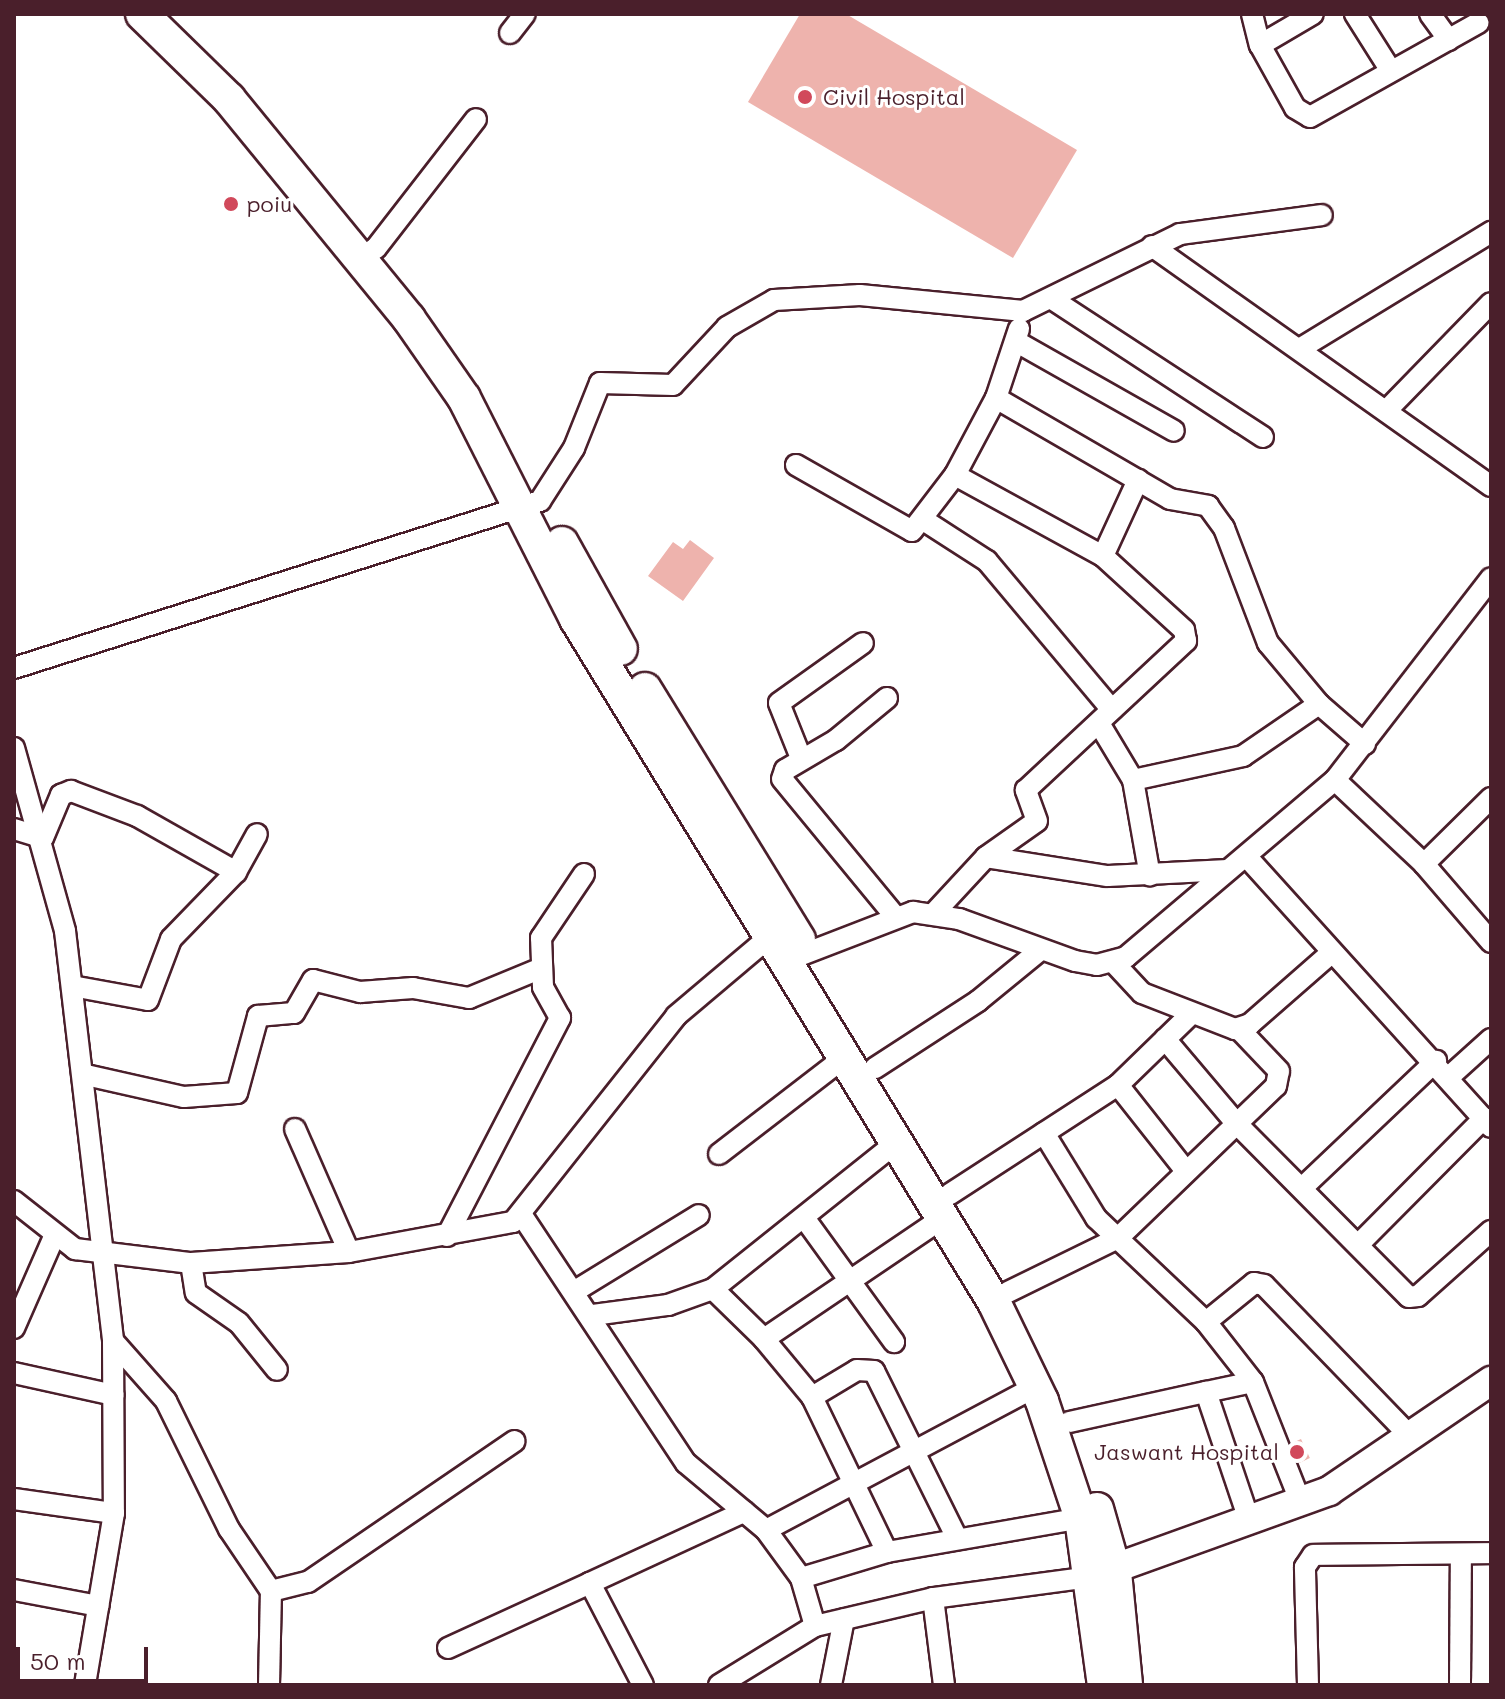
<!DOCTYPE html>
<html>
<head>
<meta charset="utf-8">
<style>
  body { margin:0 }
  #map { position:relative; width:1505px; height:1699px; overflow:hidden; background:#fff; font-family:Mali,sans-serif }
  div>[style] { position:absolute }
  .building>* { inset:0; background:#eeb3ad; transform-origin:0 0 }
  .roads { filter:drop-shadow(2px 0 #4a1f2b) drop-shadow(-2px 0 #4a1f2b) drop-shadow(0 2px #4a1f2b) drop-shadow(0 -2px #4a1f2b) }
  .street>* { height:20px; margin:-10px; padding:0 10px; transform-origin:10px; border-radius:10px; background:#fff }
  .secondary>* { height:28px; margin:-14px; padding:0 14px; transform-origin:14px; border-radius:14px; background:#fff }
  .primary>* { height:32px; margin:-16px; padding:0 16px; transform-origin:16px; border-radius:16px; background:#fff }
  .dots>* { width:22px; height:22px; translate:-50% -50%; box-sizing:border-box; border:4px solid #fff; border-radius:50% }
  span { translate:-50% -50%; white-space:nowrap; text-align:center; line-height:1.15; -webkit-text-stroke:6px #fff; paint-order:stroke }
  .poi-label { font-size:22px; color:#4a1f2b }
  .left { translate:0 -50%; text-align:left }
  .right { translate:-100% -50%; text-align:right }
  .frame { position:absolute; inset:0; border:16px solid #4a1f2b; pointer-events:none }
  .scale { position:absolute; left:16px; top:1647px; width:132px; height:36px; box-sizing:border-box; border:4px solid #4a1f2b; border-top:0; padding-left:10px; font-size:24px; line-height:28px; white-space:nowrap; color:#4a1f2b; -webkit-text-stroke:6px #fff; paint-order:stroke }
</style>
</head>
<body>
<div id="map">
  <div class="building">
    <i style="clip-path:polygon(800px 14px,846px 14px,1077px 150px,1013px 258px,748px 102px)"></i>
    <i style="clip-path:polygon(690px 540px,714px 558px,683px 601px,648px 576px,673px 542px,683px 549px)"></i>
    <i style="left:1301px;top:1439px;width:21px;height:18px;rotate:65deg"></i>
  </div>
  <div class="roads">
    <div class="street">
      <i style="left:1252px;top:14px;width:32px;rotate:76deg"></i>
      <i style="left:1260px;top:45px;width:72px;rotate:60.9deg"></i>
      <i style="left:1295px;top:108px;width:17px;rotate:31deg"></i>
      <i style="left:1310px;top:117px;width:193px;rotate:-29.2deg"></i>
      <i style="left:1355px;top:14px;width:67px;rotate:57.7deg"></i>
      <i style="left:1430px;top:14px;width:32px;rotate:54deg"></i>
      <i style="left:510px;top:33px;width:24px;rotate:-52deg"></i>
      <i style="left:1260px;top:45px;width:61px;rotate:-30.3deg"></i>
      <i style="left:1152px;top:246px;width:415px;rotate:35.3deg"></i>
      <i style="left:359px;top:259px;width:20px;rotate:-33deg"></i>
      <i style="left:376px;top:248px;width:163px;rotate:-52.2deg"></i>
      <i style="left:1052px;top:299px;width:252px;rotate:33.2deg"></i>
      <i style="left:1017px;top:342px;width:180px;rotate:29.5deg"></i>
      <i style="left:1301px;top:348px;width:223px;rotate:-31.4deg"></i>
      <i style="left:996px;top:398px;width:201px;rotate:30.1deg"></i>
      <i style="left:1170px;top:499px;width:39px;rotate:10deg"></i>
      <i style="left:1208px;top:506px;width:27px;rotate:54deg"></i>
      <i style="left:1224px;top:528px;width:123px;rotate:69.1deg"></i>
      <i style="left:1268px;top:643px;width:80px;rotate:50.1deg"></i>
      <i style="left:1319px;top:704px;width:61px;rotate:41deg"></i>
      <i style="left:1387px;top:410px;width:149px;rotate:-45.8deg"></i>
      <i style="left:796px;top:465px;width:133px;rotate:29.6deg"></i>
      <i style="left:912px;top:531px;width:71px;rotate:-52.5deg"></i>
      <i style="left:955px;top:475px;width:169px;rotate:28.7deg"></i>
      <i style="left:1103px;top:556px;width:84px;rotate:-65.3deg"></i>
      <i style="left:955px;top:475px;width:87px;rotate:-62deg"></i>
      <i style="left:996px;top:398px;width:73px;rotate:-71.6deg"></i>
      <i style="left:925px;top:521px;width:74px;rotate:32.8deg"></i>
      <i style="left:987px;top:561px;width:194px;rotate:50deg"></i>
      <i style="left:14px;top:668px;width:552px;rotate:-17.61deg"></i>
      <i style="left:540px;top:501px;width:63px;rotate:-57.3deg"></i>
      <i style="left:574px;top:448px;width:70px;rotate:-68.2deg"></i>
      <i style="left:600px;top:383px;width:73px;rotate:1.6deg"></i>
      <i style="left:673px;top:385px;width:79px;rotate:-47deg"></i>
      <i style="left:727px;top:327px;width:54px;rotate:-29.9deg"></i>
      <i style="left:774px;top:300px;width:86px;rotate:-3.3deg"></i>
      <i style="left:860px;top:295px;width:164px;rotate:5.6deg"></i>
      <i style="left:1023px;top:311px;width:175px;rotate:-26.1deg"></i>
      <i style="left:1180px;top:234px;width:143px;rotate:-7.6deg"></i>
      <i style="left:887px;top:698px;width:66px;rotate:140.5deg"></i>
      <i style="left:836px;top:740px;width:59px;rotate:149.5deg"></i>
      <i style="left:785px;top:770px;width:9px;rotate:108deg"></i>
      <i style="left:782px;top:779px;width:176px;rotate:50.5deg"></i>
      <i style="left:1100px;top:725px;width:64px;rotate:59deg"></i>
      <i style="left:1133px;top:780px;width:97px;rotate:80deg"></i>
      <i style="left:14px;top:748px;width:190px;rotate:74.4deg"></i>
      <i style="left:65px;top:931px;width:413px;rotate:83.3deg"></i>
      <i style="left:113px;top:1341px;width:172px;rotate:89.7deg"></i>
      <i style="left:114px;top:1513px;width:174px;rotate:99.6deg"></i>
      <i style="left:801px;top:758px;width:59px;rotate:-111.8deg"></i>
      <i style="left:779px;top:703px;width:103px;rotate:-35.5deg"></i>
      <i style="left:1133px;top:780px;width:113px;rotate:-12.3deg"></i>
      <i style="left:1243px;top:756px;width:92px;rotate:-34.4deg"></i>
      <i style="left:1335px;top:780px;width:122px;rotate:43.3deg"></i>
      <i style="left:1424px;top:864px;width:103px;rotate:49.3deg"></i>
      <i style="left:14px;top:829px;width:30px;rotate:17deg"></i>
      <i style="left:43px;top:838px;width:47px;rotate:-67.3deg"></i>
      <i style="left:61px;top:795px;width:11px;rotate:-22deg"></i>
      <i style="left:71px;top:791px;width:71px;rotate:20.7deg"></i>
      <i style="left:137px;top:816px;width:114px;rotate:29.5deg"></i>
      <i style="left:1246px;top:856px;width:365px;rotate:47.9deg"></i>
      <i style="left:986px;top:857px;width:62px;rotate:-35.2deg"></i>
      <i style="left:1037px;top:821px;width:33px;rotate:-110deg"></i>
      <i style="left:1026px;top:790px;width:219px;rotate:-43deg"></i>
      <i style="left:1186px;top:641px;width:11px;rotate:-100deg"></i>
      <i style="left:1184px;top:630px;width:110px;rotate:-137.6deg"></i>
      <i style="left:1424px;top:864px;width:94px;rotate:-44.6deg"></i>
      <i style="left:935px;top:912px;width:75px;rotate:-47.2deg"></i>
      <i style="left:986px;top:857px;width:123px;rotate:8.9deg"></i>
      <i style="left:1108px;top:876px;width:120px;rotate:-2.9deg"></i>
      <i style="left:791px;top:959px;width:131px;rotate:-21.1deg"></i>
      <i style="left:913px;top:912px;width:47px;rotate:8.7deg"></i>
      <i style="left:959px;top:919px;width:123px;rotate:19.9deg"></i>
      <i style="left:1075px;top:961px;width:22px;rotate:10deg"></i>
      <i style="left:1097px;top:965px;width:30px;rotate:-15deg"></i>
      <i style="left:1126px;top:957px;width:274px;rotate:-40.3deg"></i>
      <i style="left:1335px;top:780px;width:255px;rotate:-52.3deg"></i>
      <i style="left:1114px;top:963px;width:41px;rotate:47deg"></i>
      <i style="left:1142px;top:993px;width:100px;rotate:21.2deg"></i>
      <i style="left:1235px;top:1029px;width:16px;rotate:-18deg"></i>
      <i style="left:1250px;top:1024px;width:108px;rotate:-41.2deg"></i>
      <i style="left:72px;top:986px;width:77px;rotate:10.4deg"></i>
      <i style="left:148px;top:1000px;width:65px;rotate:-69.3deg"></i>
      <i style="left:171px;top:939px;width:93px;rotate:-45.9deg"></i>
      <i style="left:236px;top:872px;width:43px;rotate:-61.1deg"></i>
      <i style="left:1165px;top:1039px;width:110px;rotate:49.8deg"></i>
      <i style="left:1236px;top:1123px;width:245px;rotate:45.2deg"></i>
      <i style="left:1409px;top:1297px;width:9px;rotate:-6deg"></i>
      <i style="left:1418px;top:1296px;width:98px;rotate:-41.7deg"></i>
      <i style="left:875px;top:1068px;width:123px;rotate:-33deg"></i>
      <i style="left:978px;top:1001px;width:79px;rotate:-39.3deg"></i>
      <i style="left:86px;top:1075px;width:100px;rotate:12.7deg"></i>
      <i style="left:184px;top:1097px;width:53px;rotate:-4.3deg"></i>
      <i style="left:237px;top:1093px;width:80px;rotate:-74.7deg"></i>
      <i style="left:258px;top:1016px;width:36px;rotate:-5deg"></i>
      <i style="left:294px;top:1013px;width:38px;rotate:-60deg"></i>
      <i style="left:313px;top:980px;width:49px;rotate:14.3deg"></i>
      <i style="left:360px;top:992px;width:53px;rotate:-4.3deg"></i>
      <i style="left:413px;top:988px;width:57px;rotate:10.1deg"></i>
      <i style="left:469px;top:998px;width:76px;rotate:-22.5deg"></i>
      <i style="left:1450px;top:1076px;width:55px;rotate:-42.1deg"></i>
      <i style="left:1118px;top:1085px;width:99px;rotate:-44.2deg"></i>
      <i style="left:295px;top:1129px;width:134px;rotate:66.3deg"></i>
      <i style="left:1044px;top:1133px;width:100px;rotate:58.5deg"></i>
      <i style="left:1096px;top:1218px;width:151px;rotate:43.4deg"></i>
      <i style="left:1206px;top:1322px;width:76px;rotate:51.9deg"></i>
      <i style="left:1253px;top:1382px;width:130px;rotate:68.4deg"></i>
      <i style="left:719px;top:1154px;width:159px;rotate:-37.6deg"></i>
      <i style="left:1302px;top:1188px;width:185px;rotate:-43.5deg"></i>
      <i style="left:950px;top:1194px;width:200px;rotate:-33deg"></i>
      <i style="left:1118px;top:1085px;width:110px;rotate:51.7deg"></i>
      <i style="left:14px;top:1201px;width:78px;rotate:38.2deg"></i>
      <i style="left:75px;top:1249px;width:117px;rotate:6.9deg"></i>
      <i style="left:191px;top:1263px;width:158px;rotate:-4deg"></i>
      <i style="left:349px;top:1252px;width:167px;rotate:-10.4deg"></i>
      <i style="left:513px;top:1222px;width:263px;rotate:-51.6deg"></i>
      <i style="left:676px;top:1016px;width:135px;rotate:-40.2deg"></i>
      <i style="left:523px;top:1217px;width:295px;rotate:56.5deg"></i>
      <i style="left:686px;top:1463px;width:104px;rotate:39.9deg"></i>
      <i style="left:766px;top:1530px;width:59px;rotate:53.9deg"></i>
      <i style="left:801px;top:1578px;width:50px;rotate:73.7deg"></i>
      <i style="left:805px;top:1219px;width:152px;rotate:54.1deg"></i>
      <i style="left:447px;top:1236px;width:246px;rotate:-62.6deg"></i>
      <i style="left:560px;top:1018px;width:35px;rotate:-119deg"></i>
      <i style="left:543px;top:987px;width:49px;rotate:-92.3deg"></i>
      <i style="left:541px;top:938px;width:77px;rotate:-56.1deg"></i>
      <i style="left:1358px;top:1245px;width:179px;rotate:-45.2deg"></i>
      <i style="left:191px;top:1263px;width:30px;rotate:81deg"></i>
      <i style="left:196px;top:1293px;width:52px;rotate:34.9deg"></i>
      <i style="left:239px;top:1323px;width:60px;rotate:51deg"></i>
      <i style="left:713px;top:1289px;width:71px;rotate:44.4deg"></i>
      <i style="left:764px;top:1339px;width:216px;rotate:-34.1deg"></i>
      <i style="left:575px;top:1291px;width:145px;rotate:-31.5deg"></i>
      <i style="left:1008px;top:1292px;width:123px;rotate:-26.1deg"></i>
      <i style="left:1118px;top:1238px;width:219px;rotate:-43.9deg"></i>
      <i style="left:1276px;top:1086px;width:15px;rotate:-79deg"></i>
      <i style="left:1279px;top:1071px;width:58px;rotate:-133.6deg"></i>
      <i style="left:593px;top:1315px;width:76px;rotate:-7.6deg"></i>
      <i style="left:668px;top:1305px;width:48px;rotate:-19.6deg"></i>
      <i style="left:713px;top:1289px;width:236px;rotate:-38.6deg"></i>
      <i style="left:1206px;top:1322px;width:62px;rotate:-39.1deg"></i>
      <i style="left:1254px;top:1283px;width:10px;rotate:11deg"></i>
      <i style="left:1264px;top:1285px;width:210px;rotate:46deg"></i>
      <i style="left:14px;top:1328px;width:99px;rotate:-66.3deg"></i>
      <i style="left:764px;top:1339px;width:75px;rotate:50.4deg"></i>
      <i style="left:812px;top:1397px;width:172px;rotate:64.2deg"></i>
      <i style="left:113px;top:1341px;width:80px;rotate:48.5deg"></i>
      <i style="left:166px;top:1401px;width:143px;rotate:63.8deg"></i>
      <i style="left:229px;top:1529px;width:75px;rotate:55.9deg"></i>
      <i style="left:271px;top:1591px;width:38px;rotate:-14deg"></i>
      <i style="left:308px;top:1582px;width:250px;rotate:-34.3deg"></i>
      <i style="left:14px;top:1373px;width:102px;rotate:12.4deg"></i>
      <i style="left:1206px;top:1392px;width:48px;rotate:-12deg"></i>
      <i style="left:812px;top:1397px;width:52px;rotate:-31deg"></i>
      <i style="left:857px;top:1370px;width:17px;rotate:3deg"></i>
      <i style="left:874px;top:1371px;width:186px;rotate:63.6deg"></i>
      <i style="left:1069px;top:1422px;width:140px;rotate:-12.4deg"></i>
      <i style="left:1206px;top:1392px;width:138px;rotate:71.4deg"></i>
      <i style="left:14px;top:1499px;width:101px;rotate:8deg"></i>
      <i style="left:766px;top:1530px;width:305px;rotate:-28deg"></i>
      <i style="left:801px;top:1578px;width:90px;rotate:-16.8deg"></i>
      <i style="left:887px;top:1552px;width:197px;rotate:-9.9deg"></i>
      <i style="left:14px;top:1590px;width:86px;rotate:10.7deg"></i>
      <i style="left:933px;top:1598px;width:88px;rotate:82.8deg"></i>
      <i style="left:448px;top:1648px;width:156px;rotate:-24.6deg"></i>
      <i style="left:269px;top:1685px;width:94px;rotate:-88.8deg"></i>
      <i style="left:643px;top:1685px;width:115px;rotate:-117.5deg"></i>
      <i style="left:590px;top:1583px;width:170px;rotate:-24.8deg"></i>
      <i style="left:719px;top:1685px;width:113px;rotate:-31.6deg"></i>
      <i style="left:815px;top:1626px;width:121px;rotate:-13.3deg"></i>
      <i style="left:933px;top:1598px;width:159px;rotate:-7.6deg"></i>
      <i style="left:831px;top:1685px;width:67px;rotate:-78.9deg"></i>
      <i style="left:1308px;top:1685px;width:118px;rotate:-91.5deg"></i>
      <i style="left:1305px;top:1567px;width:14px;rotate:-56deg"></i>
      <i style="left:1313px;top:1555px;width:178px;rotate:-0.6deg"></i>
      <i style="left:1460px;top:1685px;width:131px;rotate:-89.6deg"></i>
    </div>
    <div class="secondary">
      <i style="left:1093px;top:1576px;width:251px;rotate:-19.8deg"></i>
      <i style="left:1329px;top:1491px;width:196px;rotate:-34.2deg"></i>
    </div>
    <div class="primary">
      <i style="left:142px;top:14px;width:122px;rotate:44.3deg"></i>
      <i style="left:229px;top:99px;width:284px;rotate:50.7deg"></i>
      <i style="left:409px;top:319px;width:96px;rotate:55.2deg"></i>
      <i style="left:464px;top:398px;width:248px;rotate:63.1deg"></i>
      <i style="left:576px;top:619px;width:801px;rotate:58.53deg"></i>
      <i style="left:994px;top:1302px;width:110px;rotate:64.1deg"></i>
      <i style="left:1042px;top:1401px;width:123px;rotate:71.6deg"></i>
      <i style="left:1081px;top:1518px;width:169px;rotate:82.2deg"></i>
      <i style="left:562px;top:543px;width:121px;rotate:60.9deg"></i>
      <i style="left:645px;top:689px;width:294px;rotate:58.4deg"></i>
      <i style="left:1097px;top:1509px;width:66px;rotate:74.1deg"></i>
      <i style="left:1115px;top:1572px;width:114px;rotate:84.4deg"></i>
    </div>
  </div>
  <div class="dots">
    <i style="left:805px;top:97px;background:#d1495b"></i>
    <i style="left:231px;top:204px;background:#d1495b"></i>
    <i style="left:1297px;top:1452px;background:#d1495b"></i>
  </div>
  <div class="poi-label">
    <span class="left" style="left:823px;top:97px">Civil Hospital</span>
    <span class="left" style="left:247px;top:204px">poiu</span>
    <span class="right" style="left:1279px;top:1452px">Jaswant Hospital</span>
  </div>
  <div class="frame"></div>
  <div class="scale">50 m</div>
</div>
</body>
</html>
